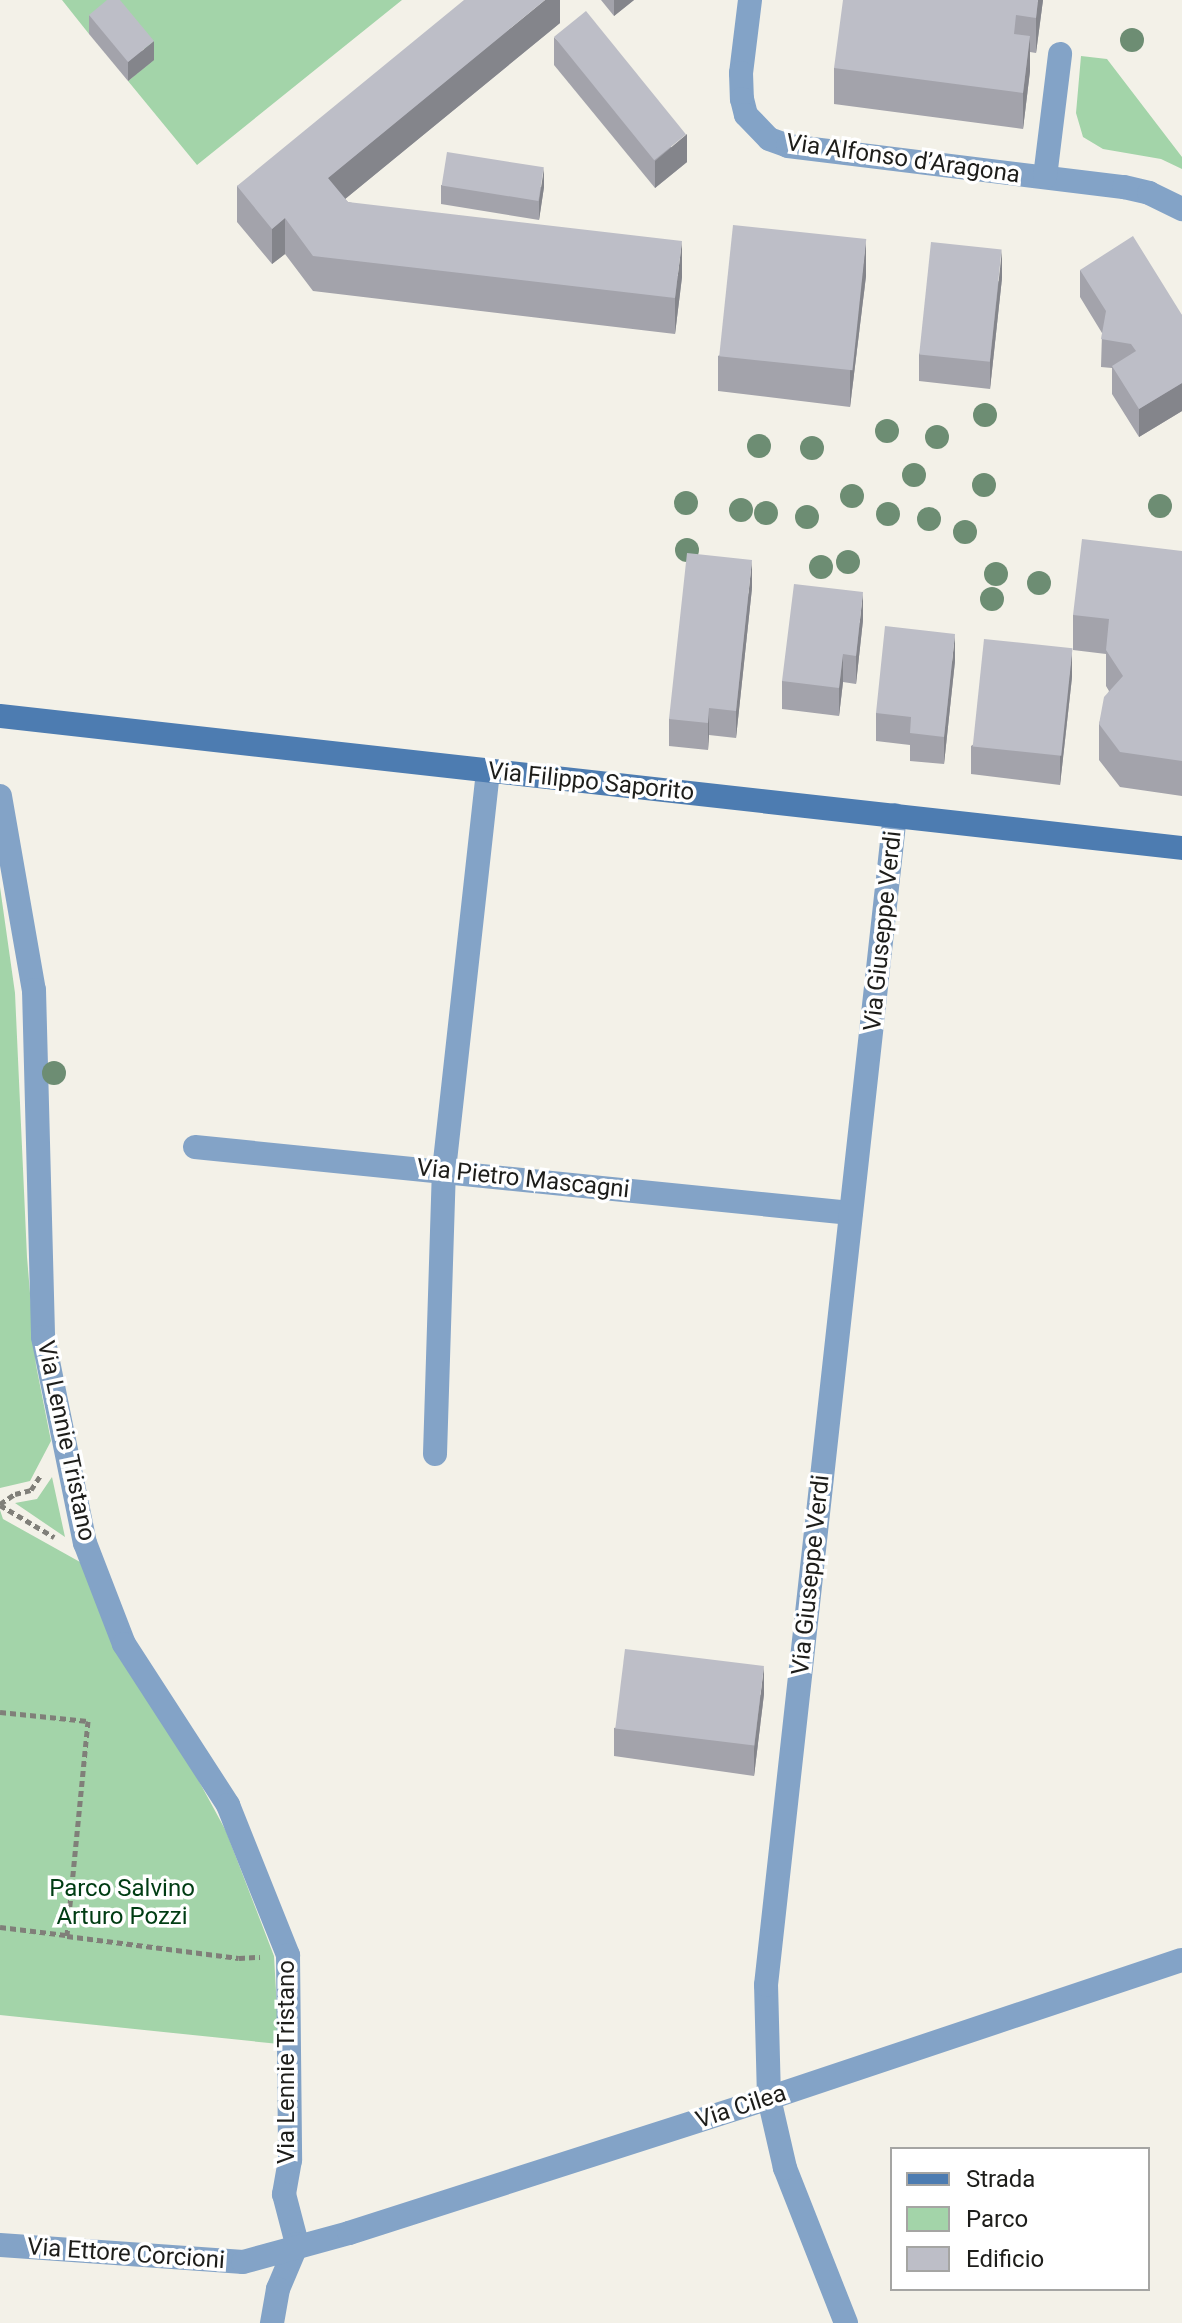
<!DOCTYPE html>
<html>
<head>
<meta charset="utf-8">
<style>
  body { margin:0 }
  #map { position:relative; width:1182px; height:2323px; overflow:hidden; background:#f3f1e8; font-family:Roboto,sans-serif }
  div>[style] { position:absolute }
  .green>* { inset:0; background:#a3d4a9 }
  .path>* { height:5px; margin-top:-2.5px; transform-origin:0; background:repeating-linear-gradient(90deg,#807f79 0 6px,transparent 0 10px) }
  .street>* { height:24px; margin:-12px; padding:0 12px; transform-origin:12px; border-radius:12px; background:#83a3c7 }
  .secondary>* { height:24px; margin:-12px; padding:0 12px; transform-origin:12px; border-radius:12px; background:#4d7cb1 }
  .trees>* { width:24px; height:24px; margin:-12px; border-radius:50%; background:#6d8d73 }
  .wall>* { inset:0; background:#a3a3ab }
  .shaded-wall>* { inset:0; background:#84858b }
  .building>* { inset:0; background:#bdbec7; transform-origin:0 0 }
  span { translate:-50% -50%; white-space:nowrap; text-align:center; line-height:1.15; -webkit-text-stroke:7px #fff; paint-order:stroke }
  .street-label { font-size:24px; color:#1d1d1a }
  .park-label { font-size:24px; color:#003c13 }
  .legend { position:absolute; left:890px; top:2147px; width:260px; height:144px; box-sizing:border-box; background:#fff; border:2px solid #a5a5a3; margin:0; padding:10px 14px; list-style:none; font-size:24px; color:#1d1d1a }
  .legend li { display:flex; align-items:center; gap:16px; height:40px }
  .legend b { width:40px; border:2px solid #a5a5a3 }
</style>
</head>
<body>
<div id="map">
  <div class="green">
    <i style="clip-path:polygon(62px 0,402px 0,197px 165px,128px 81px,153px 60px,114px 13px,89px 34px)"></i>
    <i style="clip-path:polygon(1081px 56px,1107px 59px,1182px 157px,1182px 169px,1161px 159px,1103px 149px,1083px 137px,1076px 113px)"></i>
    <i style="clip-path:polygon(0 887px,15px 993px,27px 1257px,36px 1365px,51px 1441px,30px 1481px,0 1488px)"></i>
    <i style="clip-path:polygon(52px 1477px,65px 1537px,15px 1503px,37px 1499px)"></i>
    <i style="clip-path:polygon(0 1510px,3px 1519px,80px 1562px,226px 1831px,274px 1956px,279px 2044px,0 2015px)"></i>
  </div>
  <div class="path">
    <i style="left:0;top:1504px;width:18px;rotate:-34deg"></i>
    <i style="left:15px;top:1494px;width:16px;rotate:-14deg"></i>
    <i style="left:31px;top:1490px;width:17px;rotate:-57deg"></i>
    <i style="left:0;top:1505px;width:63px;rotate:30.7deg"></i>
    <i style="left:0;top:1712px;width:88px;rotate:5.8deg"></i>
    <i style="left:88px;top:1721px;width:216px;rotate:95.6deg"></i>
    <i style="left:67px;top:1936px;width:173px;rotate:7.3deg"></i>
    <i style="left:239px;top:1958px;width:21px;rotate:-3deg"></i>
    <i style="left:0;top:1927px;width:66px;rotate:6.9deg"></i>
  </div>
  <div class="street">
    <i style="left:750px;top:0;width:74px;rotate:97deg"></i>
    <i style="left:741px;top:73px;width:26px;rotate:88deg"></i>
    <i style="left:742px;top:99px;width:16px;rotate:76deg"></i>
    <i style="left:746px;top:115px;width:33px;rotate:46deg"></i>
    <i style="left:769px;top:139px;width:20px;rotate:20deg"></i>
    <i style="left:788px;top:146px;width:338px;rotate:7deg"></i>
    <i style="left:1124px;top:187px;width:26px;rotate:13deg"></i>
    <i style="left:1149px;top:193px;width:37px;rotate:26deg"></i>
    <i style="left:1045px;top:177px;width:124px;rotate:-83deg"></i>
    <i style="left:0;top:796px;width:197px;rotate:80.1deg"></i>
    <i style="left:34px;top:990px;width:347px;rotate:88.5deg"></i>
    <i style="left:43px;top:1337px;width:210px;rotate:78.5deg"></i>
    <i style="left:85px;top:1543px;width:108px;rotate:68.9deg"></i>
    <i style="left:124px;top:1644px;width:192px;rotate:57.1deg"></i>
    <i style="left:228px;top:1805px;width:162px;rotate:68.2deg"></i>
    <i style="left:288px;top:1955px;width:205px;rotate:89.4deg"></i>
    <i style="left:290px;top:2160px;width:35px;rotate:100deg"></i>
    <i style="left:284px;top:2194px;width:52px;rotate:75.4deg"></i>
    <i style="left:297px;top:2244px;width:49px;rotate:112.9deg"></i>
    <i style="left:278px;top:2289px;width:35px;rotate:100deg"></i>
    <i style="left:195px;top:1147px;width:659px;rotate:5.75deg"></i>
    <i style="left:435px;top:1454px;width:284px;rotate:-88.2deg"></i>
    <i style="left:444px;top:1170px;width:402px;rotate:-83.7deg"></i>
    <i style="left:0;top:2245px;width:244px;rotate:4deg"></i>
    <i style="left:243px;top:2262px;width:110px;rotate:-15.3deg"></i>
    <i style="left:349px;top:2233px;width:441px;rotate:-17.8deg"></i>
    <i style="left:769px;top:2098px;width:435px;rotate:-18.5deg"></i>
    <i style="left:846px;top:2323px;width:167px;rotate:-111.5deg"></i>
    <i style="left:785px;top:2168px;width:72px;rotate:-102.9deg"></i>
    <i style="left:769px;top:2098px;width:113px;rotate:-91.5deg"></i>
    <i style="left:766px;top:1985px;width:1177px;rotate:-83.71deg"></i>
  </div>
  <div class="secondary">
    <i style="left:0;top:716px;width:1189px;rotate:6.37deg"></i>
  </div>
  <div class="trees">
    <i style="left:1132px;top:40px"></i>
    <i style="left:985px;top:415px"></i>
    <i style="left:887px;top:431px"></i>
    <i style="left:937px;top:437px"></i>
    <i style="left:759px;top:446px"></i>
    <i style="left:812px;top:448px"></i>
    <i style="left:914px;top:475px"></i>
    <i style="left:984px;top:485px"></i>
    <i style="left:852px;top:496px"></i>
    <i style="left:686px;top:503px"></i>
    <i style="left:1160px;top:506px"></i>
    <i style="left:741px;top:510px"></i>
    <i style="left:766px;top:513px"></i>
    <i style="left:888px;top:514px"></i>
    <i style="left:807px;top:517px"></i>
    <i style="left:929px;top:519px"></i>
    <i style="left:965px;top:532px"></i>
    <i style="left:687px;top:550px"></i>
    <i style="left:848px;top:562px"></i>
    <i style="left:821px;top:567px"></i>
    <i style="left:996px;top:574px"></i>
    <i style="left:1039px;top:583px"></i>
    <i style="left:992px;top:599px"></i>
    <i style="left:54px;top:1073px"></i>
  </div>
  <div class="wall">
    <i style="clip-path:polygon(560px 0,560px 23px,345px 199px,348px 202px,682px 277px,675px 334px,313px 291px,285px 254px,272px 264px,237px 222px,237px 186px)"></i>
    <i style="clip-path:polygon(601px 0,634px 0,614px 16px)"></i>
    <i style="clip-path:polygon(1043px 0,1036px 53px,1030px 52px,1030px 71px,1023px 129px,834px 104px,834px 68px)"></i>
    <i style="clip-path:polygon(89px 15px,154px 60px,128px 81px,89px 34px)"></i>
    <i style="clip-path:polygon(554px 37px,687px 162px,655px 188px,554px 65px)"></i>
    <i style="clip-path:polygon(441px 185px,544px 187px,539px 220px,441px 204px)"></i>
    <i style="clip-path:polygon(1080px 270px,1182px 315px,1182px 411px,1139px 437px,1112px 394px,1112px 368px,1101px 367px,1102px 333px,1080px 297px)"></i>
    <i style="clip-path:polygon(866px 276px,850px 407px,718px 391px,718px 356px)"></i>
    <i style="clip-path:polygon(1002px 278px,990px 389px,919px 381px,919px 354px)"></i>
    <i style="clip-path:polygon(1182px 551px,1182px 796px,1120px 787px,1099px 760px,1099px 724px,1109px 691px,1106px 686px,1106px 654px,1073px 650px,1073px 615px)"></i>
    <i style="clip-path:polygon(752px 588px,736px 738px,709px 735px,708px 750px,669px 746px,669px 719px)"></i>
    <i style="clip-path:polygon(863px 620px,856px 684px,843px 682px,839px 716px,782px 709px,782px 681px)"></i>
    <i style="clip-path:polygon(955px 661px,944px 764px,910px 761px,910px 745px,876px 741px,876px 713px)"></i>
    <i style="clip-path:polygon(1072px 677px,1060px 785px,971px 774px,971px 746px)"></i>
    <i style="clip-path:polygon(764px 1694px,754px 1776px,614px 1756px,614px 1728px)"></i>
  </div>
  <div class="shaded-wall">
    <i style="clip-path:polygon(545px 0,560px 0,560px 23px,328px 213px,328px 178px)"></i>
    <i style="clip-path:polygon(614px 0,634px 0,614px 16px)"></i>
    <i style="clip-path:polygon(1038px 0,1043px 0,1036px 53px,1036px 18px)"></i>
    <i style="clip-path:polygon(1030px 36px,1030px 71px,1023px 129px,1023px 93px)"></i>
    <i style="clip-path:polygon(154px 41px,154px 60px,128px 81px,128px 62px)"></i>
    <i style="clip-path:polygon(687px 134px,687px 162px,655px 188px,655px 161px)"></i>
    <i style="clip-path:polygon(544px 168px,544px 187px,539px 220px,539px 201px)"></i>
    <i style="clip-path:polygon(285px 218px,285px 254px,272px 264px,272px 229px)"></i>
    <i style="clip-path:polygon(866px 240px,866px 276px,850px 407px,850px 372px)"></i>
    <i style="clip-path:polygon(682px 241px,682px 277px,675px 334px,675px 298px)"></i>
    <i style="clip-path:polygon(1002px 250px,1002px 278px,990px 389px,990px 361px)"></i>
    <i style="clip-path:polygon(1182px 383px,1182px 411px,1139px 437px,1139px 409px)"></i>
    <i style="clip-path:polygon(752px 560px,752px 588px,736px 738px,736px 711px)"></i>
    <i style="clip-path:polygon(863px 592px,863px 620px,856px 684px,856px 656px)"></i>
    <i style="clip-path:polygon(955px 634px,955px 661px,944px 764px,944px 737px)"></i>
    <i style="clip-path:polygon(1072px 649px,1072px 677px,1060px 785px,1060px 757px)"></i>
    <i style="clip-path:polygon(843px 654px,843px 682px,839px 716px,839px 688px)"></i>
    <i style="clip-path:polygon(709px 708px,709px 735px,708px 750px,708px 723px)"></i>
    <i style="clip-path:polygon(764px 1666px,764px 1694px,754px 1776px,754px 1749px)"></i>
  </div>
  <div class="building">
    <i style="clip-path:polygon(107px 0,120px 0,154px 41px,128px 62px,89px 15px)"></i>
    <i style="clip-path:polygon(464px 0,545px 0,328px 178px,348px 202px,682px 241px,675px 298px,313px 256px,285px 218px,272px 229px,237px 186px)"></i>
    <i style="clip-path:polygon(843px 0,1038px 0,1036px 18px,1016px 15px,1014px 34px,1030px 36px,1023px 93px,834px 68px)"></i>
    <i style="left:586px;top:11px;width:159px;height:41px;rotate:51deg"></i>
    <i style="left:447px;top:152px;width:98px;height:34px;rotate:9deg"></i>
    <i style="left:733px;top:225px;width:134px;height:132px;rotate:6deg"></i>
    <i style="clip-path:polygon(1133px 236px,1182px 315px,1182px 383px,1139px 409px,1112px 366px,1136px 351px,1131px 344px,1101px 339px,1106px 311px,1080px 270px)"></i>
    <i style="left:931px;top:242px;width:71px;height:113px;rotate:6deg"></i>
    <i style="clip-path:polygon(1082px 539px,1182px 551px,1182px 761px,1120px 752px,1099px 724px,1104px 697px,1123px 676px,1106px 650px,1109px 619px,1073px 615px)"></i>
    <i style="clip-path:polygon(687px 553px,752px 560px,736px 711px,709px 708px,708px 723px,669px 719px)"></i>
    <i style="clip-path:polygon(794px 584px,863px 592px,856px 656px,843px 654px,839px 688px,782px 681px)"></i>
    <i style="clip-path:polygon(885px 626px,955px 634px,944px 737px,910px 733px,911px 717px,876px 713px)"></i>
    <i style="left:984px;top:639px;width:89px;height:108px;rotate:6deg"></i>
    <i style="left:625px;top:1649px;width:140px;height:80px;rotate:7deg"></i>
  </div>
  <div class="street-label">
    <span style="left:903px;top:159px;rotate:8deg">Via Alfonso d’Aragona</span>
    <span style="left:591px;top:782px;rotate:6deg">Via Filippo Saporito</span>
    <span style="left:883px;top:931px;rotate:-84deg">Via Giuseppe Verdi</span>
    <span style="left:523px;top:1179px;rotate:6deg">Via Pietro Mascagni</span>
    <span style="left:66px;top:1441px;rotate:78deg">Via Lennie Tristano</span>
    <span style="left:811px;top:1575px;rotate:-84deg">Via Giuseppe Verdi</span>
    <span style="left:287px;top:2062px;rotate:-90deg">Via Lennie Tristano</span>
    <span style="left:741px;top:2107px;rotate:-18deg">Via Cilea</span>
    <span style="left:126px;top:2254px;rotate:4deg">Via Ettore Corcioni</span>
  </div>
  <div class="park-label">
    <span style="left:122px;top:1903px">Parco Salvino<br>Arturo Pozzi</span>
  </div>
  <ul class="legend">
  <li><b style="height:10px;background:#4d7cb1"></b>Strada</li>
  <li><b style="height:22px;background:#a3d4a9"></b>Parco</li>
  <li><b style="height:22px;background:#bdbec7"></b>Edificio</li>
  </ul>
</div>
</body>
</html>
